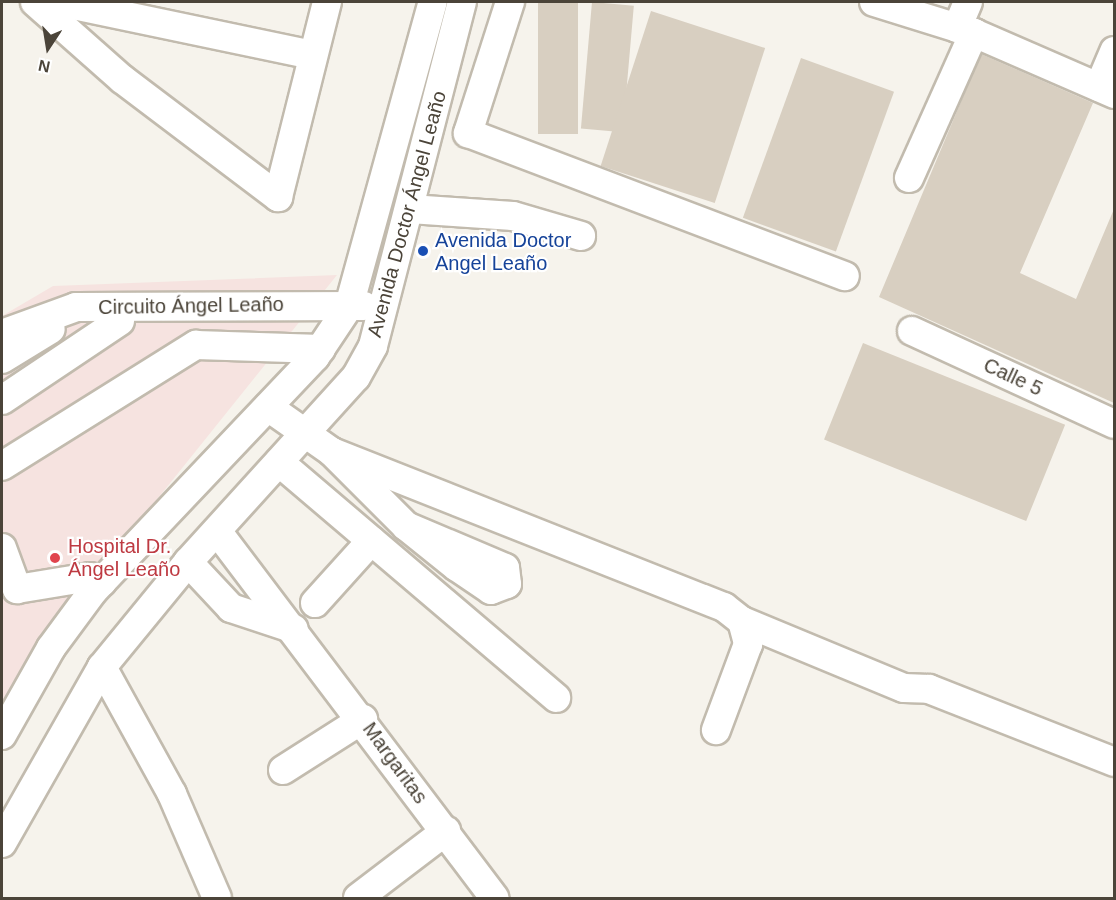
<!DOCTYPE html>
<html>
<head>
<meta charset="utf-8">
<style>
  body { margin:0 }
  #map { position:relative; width:1116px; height:900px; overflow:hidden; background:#f6f3ec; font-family:Helvetica,sans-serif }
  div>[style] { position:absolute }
  .medical>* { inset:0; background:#f6e3e0 }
  .building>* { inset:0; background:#d8cfc1; transform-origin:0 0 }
  .roads { filter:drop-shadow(2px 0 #c2bbae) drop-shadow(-2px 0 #c2bbae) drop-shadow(0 2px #c2bbae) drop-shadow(0 -2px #c2bbae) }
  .minor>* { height:28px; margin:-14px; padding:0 14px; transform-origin:14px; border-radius:14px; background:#fff }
  .dots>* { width:16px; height:16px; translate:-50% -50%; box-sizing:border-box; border:3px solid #fff; border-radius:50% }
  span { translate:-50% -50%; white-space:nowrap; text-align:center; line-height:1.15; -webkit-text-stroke:4.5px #fff; paint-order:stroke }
  .street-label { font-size:20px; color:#4b4439 }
  .transit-label { font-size:20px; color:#164399 }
  .left { translate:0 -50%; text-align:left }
  .health-label { font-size:20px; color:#be3a42 }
  .frame { position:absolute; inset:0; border:3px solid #4b4439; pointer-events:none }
  .north { position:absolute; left:18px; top:18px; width:60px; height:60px; -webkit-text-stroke:4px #fff; paint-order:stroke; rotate:192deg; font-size:16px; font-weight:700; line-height:24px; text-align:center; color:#4b4439 }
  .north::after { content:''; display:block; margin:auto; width:21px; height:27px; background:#4b4439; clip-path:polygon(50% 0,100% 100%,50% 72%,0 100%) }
</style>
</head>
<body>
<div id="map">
  <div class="medical">
    <i style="clip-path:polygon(337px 275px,41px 644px,2px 718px,2px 316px,53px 286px)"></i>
  </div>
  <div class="building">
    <i style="left:538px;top:2px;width:40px;height:132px"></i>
    <i style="left:592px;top:2px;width:42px;height:127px;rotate:5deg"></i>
    <i style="left:651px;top:11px;width:120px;height:163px;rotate:18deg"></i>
    <i style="clip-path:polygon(981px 54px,1093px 103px,1020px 273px,1076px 299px,1114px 209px,1114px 403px,879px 297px)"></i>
    <i style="left:801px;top:58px;width:99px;height:170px;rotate:20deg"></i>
    <i style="left:863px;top:343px;width:218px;height:104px;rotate:22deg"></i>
  </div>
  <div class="roads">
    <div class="minor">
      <i style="left:35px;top:2px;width:116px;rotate:41.5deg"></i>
      <i style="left:122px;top:79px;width:196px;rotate:37.1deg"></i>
      <i style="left:278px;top:197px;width:201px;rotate:-75.9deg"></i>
      <i style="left:59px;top:2px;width:259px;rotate:11.8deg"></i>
      <i style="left:510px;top:2px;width:138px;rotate:107.8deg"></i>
      <i style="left:468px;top:133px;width:403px;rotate:20.8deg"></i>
      <i style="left:874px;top:2px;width:105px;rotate:17.2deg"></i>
      <i style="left:974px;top:33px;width:153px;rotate:23.5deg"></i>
      <i style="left:957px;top:28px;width:28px;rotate:-67deg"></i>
      <i style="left:1099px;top:87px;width:39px;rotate:-67deg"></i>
      <i style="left:909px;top:178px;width:159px;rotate:-65.9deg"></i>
      <i style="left:410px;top:209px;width:103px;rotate:3.9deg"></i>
      <i style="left:513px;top:216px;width:71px;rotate:16.4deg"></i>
      <i style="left:912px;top:331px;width:222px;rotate:24.7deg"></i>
      <i style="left:2px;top:334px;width:79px;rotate:-20deg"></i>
      <i style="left:76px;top:307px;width:288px;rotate:-0.2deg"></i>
      <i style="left:2px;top:359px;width:57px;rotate:-31.5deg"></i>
      <i style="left:2px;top:400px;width:142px;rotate:-33.8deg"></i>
      <i style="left:268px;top:407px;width:78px;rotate:35.1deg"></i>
      <i style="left:332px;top:452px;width:105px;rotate:45deg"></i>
      <i style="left:406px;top:526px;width:65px;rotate:38.8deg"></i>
      <i style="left:457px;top:567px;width:41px;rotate:34.1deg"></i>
      <i style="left:491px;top:590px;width:17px;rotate:-21deg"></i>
      <i style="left:507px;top:584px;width:16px;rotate:-97deg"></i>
      <i style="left:505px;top:568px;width:108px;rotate:-157deg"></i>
      <i style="left:332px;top:452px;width:422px;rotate:21.6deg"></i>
      <i style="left:724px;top:607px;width:23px;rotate:38deg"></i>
      <i style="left:742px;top:621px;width:24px;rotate:75deg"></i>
      <i style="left:748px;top:644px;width:92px;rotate:110.4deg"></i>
      <i style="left:279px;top:462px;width:364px;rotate:40.4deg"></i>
      <i style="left:2px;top:466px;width:229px;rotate:-32deg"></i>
      <i style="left:196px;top:345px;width:125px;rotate:1.8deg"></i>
      <i style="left:217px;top:531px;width:460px;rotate:52.9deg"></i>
      <i style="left:2px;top:548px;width:44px;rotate:69.9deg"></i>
      <i style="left:17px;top:589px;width:74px;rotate:-9.3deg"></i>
      <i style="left:90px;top:577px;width:13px;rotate:23deg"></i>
      <i style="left:188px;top:562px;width:63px;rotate:46.9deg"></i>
      <i style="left:231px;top:608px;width:66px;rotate:18.4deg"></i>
      <i style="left:315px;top:603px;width:84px;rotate:-47.9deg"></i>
      <i style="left:742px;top:621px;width:175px;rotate:22.5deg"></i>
      <i style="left:904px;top:688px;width:25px;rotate:2deg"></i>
      <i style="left:929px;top:689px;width:199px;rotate:21.5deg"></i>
      <i style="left:102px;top:667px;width:145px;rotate:61.1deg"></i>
      <i style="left:172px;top:794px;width:113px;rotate:66.6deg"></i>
      <i style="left:2px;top:735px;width:100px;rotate:-60.6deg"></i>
      <i style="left:51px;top:648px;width:71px;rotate:-53.6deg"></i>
      <i style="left:93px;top:591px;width:323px;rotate:-46.5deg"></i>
      <i style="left:315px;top:357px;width:61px;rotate:-56.3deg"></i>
      <i style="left:349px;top:306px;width:315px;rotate:-74.6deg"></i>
      <i style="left:283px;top:770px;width:95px;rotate:-32.5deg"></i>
      <i style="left:2px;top:843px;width:202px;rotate:-60.4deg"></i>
      <i style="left:102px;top:667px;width:136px;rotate:-50.7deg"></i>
      <i style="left:188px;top:562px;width:250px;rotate:-47.8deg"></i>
      <i style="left:356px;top:377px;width:35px;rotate:-61deg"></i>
      <i style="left:373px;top:346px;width:355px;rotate:-75.5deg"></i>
      <i style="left:358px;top:898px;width:111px;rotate:-37.3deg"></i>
    </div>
  </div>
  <div class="dots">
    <i style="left:423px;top:251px;background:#1a4fb4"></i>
    <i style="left:55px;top:558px;background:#e0444e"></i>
  </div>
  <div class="street-label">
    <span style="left:407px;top:214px;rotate:-75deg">Avenida Doctor Ángel Leaño</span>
    <span style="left:191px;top:306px;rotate:-1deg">Circuito Ángel Leaño</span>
    <span style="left:1013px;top:377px;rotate:25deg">Calle 5</span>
    <span style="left:395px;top:763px;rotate:54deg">Margaritas</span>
  </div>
  <div class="transit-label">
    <span class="left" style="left:435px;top:252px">Avenida Doctor<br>Angel Leaño</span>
  </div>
  <div class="health-label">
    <span class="left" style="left:68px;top:558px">Hospital Dr.<br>Ángel Leaño</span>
  </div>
  <div class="frame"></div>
  <div class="north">N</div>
</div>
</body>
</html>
